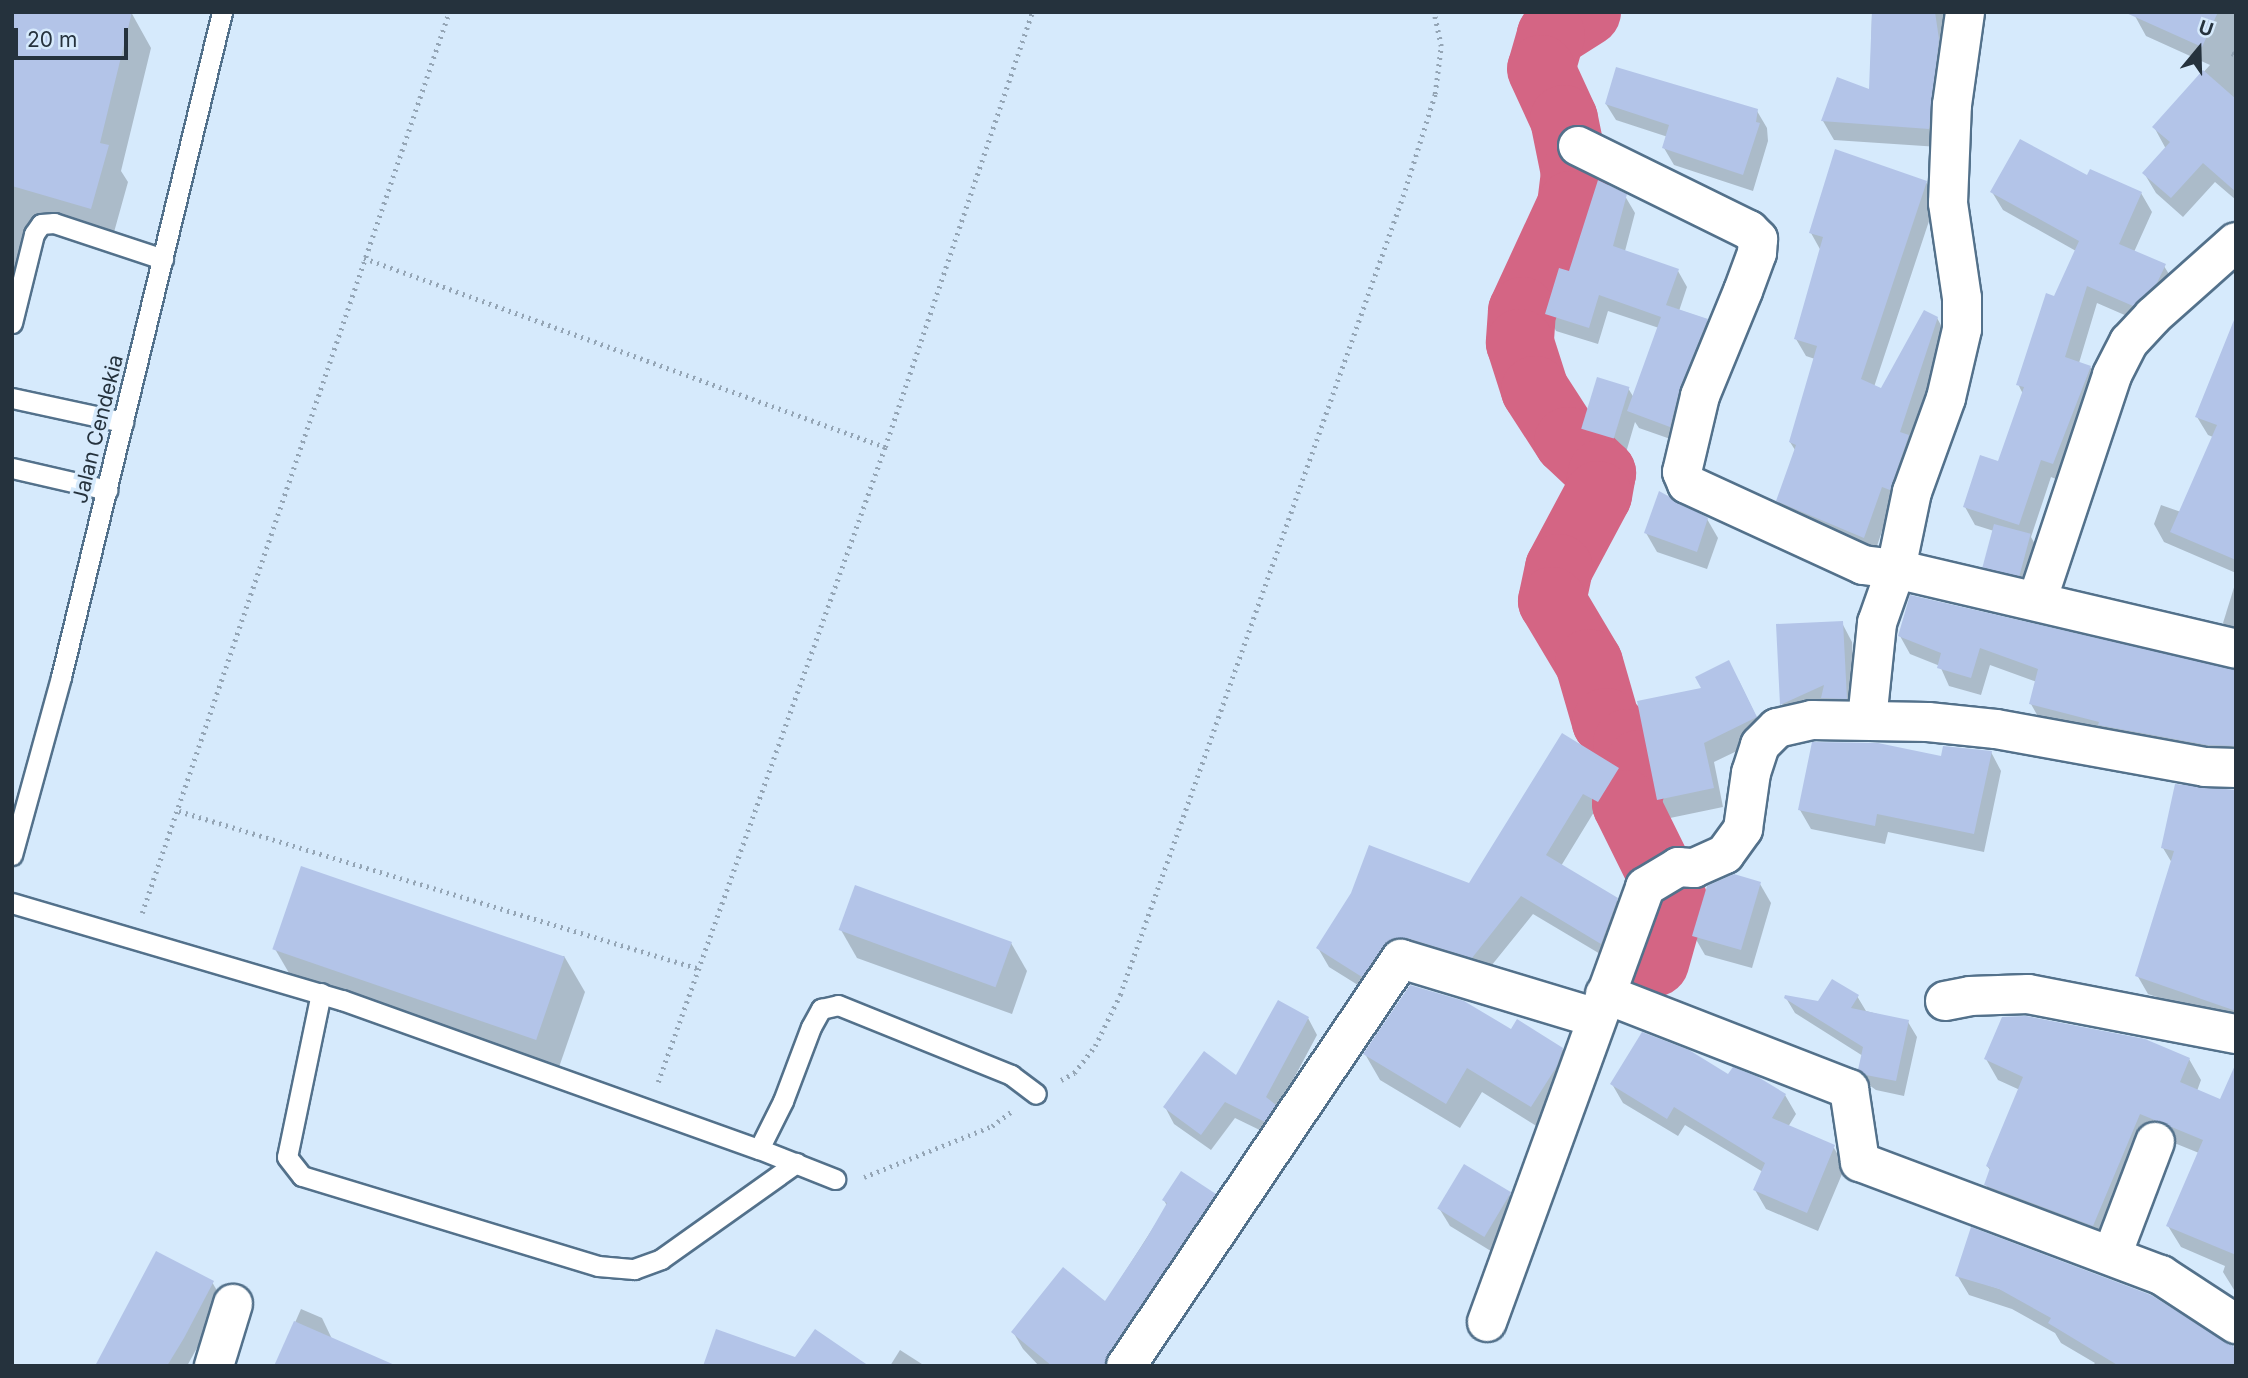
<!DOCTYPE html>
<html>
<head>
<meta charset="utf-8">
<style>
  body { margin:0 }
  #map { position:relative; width:2248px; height:1378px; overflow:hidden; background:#d6eafc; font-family:Inter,sans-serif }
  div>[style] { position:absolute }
  .shadow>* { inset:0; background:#0003 }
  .river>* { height:68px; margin:-34px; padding:0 34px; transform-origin:34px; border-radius:34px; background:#d46584 }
  .building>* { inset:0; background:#b3c4e8; transform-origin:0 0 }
  .path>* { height:4.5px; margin-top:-2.25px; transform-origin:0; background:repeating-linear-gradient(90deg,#94a5b5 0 2px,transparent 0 7px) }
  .roads { filter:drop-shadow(2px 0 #53718b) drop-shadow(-2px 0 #53718b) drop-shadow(0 2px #53718b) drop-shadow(0 -2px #53718b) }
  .lane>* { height:19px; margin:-9.5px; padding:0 9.5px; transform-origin:9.5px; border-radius:9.5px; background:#fff }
  .street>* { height:38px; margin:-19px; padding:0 19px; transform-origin:19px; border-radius:19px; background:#fff }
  span { translate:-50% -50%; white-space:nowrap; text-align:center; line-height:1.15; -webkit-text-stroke:7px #d6eafc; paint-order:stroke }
  .street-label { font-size:21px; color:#25323d }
  .frame { position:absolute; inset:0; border:14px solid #25323d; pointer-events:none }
  .north { position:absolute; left:2164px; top:14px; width:70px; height:70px; -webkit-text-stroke:5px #d6eafc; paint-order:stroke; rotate:19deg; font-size:19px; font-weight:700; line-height:28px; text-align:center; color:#25323d }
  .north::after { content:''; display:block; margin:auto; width:24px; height:32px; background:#25323d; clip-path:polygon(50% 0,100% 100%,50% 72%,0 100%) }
  .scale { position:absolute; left:14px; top:28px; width:114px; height:32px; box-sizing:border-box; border:4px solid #25323d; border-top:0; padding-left:9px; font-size:21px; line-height:24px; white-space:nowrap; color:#25323d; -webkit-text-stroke:5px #d6eafc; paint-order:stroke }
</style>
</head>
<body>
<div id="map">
  <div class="shadow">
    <i style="clip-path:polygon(12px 12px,131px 12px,151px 48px,121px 171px,128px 182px,111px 243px,32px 221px,12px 301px)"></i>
    <i style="clip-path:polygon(1872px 12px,1944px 12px,1949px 59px,1939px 147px,1834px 140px,1823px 121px,1838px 80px,1870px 91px)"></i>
    <i style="clip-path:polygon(2136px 12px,2236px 12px,2236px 200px,2215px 182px,2183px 217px,2156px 193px,2144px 173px,2166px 149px,2154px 127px,2210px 65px,2146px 36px,2135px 16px)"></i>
    <i style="clip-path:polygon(1606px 104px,1757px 111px,1767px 128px,1768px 141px,1753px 191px,1674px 165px,1664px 148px,1668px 137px,1616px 120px)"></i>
    <i style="clip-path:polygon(2088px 178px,2141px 193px,2152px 212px,2134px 252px,2164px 266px,2175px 284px,2143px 323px,2097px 303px,2079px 363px,2090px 367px,2101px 385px,2063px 482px,2051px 477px,2031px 537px,2041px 555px,2030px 594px,1995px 585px,1984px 566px,1994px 531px,1975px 525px,1965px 507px,1999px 463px,2023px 394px,2018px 384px,2076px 251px,2003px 210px,1992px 192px)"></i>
    <i style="clip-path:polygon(1926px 182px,1936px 200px,1874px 387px,1882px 390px,1937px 318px,1947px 336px,1874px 555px,1789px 519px,1778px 501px,1795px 450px,1790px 442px,1815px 359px,1806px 356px,1796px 339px,1821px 251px,1811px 233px)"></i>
    <i style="clip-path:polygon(1625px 196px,1635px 213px,1625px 251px,1678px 271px,1687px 287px,1679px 311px,1707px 321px,1716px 337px,1679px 442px,1639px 428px,1635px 422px,1625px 456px,1595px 447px,1584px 428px,1628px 388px,1634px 398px,1659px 328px,1608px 311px,1598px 344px,1556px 331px,1547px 314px,1570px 273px)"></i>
    <i style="clip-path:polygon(2236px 352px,2236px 573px,2164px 542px,2154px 524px,2161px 505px,2181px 512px,2213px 437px,2208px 435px,2197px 417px)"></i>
    <i style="clip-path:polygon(1707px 519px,1718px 538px,1707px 569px,1657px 552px,1646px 533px)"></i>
    <i style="clip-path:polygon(2236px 581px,2236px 642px,2223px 623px)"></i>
    <i style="clip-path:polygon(1842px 623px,1852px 642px,1856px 717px,1793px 723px,1782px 704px,1778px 625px)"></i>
    <i style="clip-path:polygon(1900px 636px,2236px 672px,2236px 763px,2041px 722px,2031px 704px,2037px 682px,1990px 665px,1981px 695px,1949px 686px,1940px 666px,1910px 654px)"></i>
    <i style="clip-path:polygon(1739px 681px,1766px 737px,1714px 762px,1723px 807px,1670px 818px,1659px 799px)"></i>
    <i style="clip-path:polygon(1563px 736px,1618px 769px,1628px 788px,1609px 820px,1594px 812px,1561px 866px,1616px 899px,1627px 918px,1612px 961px,1533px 914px,1483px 976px,1419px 956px,1374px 995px,1329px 967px,1318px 948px,1469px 885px)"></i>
    <i style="clip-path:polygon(1991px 752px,2001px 771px,1984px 852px,1888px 832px,1885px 844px,1811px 829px,1800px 810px,1943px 758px)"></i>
    <i style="clip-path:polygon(2236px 820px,2236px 1024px,2148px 994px,2137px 975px,2172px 863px,2163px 848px)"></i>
    <i style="clip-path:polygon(1760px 884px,1771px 903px,1752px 968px,1705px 955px,1694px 936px)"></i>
    <i style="clip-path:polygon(841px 930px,1011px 943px,1027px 971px,1012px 1014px,857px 958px)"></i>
    <i style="clip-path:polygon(275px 949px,564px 956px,585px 992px,557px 1073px,296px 985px)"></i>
    <i style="clip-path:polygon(1857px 996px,1866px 1011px,1908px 1022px,1917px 1037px,1904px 1096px,1876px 1090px,1869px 1085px,1860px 1069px,1863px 1056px,1795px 1013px,1786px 998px,1819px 1003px)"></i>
    <i style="clip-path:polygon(1308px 1018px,1317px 1035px,1277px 1110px,1274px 1137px,1235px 1118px,1211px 1150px,1174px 1124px,1165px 1107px,1237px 1078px)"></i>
    <i style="clip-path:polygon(1511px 1032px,1562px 1049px,1577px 1075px,1546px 1132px,1482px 1092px,1460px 1128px,1380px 1080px,1365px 1054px)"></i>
    <i style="clip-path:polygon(1986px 1059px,2189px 1059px,2201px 1080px,2197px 1091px,2236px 1107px,2236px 1293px,2223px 1272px,2225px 1266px,2181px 1247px,2168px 1226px,2199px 1153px,2152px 1134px,2105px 1246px,1998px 1206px,1986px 1185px,1991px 1171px,1987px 1166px,2020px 1090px,1998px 1080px)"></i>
    <i style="clip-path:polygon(1729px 1077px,1785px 1095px,1796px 1114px,1788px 1127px,1834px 1148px,1845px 1167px,1818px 1231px,1766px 1209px,1755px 1190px,1763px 1172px,1685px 1125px,1678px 1136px,1623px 1103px,1612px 1084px)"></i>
    <i style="clip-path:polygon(1509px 1194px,1520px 1213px,1499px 1256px,1450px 1226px,1439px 1208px)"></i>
    <i style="clip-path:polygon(1215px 1195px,1224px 1212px,1120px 1366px,1039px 1366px,1023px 1349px,1013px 1332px,1105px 1303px,1167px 1206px,1164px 1200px)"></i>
    <i style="clip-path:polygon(1957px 1275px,2236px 1366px,2092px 1366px,2095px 1363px,2061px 1343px,2055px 1333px,2012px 1309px,1969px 1295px)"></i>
    <i style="clip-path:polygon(212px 1282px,223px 1301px,187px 1366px,96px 1366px)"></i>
    <i style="clip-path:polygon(301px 1309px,322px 1318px,332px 1339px,276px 1366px)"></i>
    <i style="clip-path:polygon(900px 1350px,925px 1366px,890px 1366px)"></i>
  </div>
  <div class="river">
    <i style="left:1587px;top:12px;width:43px;rotate:147.4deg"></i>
    <i style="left:1551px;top:35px;width:35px;rotate:106deg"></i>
    <i style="left:1541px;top:69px;width:55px;rotate:65.3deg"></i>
    <i style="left:1564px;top:119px;width:55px;rotate:78.5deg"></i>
    <i style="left:1575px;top:173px;width:32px;rotate:97deg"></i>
    <i style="left:1571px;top:205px;width:117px;rotate:114.8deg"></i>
    <i style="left:1522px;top:311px;width:32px;rotate:94deg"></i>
    <i style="left:1520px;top:343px;width:49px;rotate:72.3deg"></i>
    <i style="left:1535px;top:390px;width:61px;rotate:57.1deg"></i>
    <i style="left:1568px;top:441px;width:47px;rotate:43.3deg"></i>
    <i style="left:1602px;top:473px;width:22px;rotate:100deg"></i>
    <i style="left:1598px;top:495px;width:83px;rotate:118.1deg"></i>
    <i style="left:1559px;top:568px;width:34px;rotate:102deg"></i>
    <i style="left:1552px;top:601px;width:72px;rotate:59.2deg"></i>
    <i style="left:1589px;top:663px;width:61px;rotate:73.9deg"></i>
    <i style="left:1606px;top:722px;width:30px;rotate:45deg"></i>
    <i style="left:1627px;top:743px;width:24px;rotate:60deg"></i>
    <i style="left:1639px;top:764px;width:42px;rotate:108deg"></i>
    <i style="left:1626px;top:804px;width:106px;rotate:63.7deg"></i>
    <i style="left:1673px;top:899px;width:66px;rotate:105.7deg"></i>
  </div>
  <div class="building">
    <i style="clip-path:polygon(12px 12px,132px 12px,100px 143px,109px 145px,91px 209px,12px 186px)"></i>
    <i style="clip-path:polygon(1872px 12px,1935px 12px,1939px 39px,1929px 129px,1821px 121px,1837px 77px,1869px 89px)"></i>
    <i style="clip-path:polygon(2124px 12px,2218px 12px,2202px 47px)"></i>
    <i style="clip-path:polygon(1616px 67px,1758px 109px,1756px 122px,1760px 123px,1743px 175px,1662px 148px,1669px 125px,1605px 104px)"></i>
    <i style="clip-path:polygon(2203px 70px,2236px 99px,2236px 192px,2203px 163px,2171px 198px,2142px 173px,2170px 142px,2152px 127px)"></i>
    <i style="clip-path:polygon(2020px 139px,2087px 175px,2090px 169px,2142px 192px,2119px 244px,2166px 264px,2157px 283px,2133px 306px,2087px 286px,2065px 357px,2091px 366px,2053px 464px,2041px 460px,2019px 525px,1963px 507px,1980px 455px,1998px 461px,2024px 387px,2016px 385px,2046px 293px,2054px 296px,2079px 241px,1990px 192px)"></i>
    <i style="clip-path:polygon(1835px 149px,1927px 181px,1861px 379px,1881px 388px,1924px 310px,1938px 317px,1900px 432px,1909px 435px,1890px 490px,1882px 487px,1864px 538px,1776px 501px,1796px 445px,1789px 442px,1817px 346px,1794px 339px,1823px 237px,1809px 233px)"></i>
    <i style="clip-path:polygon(1598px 180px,1627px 194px,1613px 246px,1679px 269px,1666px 305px,1708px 319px,1680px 388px,1670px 427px,1627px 411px,1661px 317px,1599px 295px,1589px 328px,1545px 314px,1559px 268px,1569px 271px)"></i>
    <i style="clip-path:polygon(2234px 320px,2236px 320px,2236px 560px,2170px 532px,2217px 425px,2195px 417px)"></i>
    <i style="left:1597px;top:377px;width:34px;height:54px;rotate:17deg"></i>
    <i style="clip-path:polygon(1659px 491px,1708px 518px,1697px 552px,1644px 533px)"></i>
    <i style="left:1994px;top:524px;width:38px;height:45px;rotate:15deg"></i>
    <i style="clip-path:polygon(1910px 595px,2236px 670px,2236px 746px,2207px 745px,2098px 725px,2099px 722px,2029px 704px,2038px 669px,1980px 648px,1971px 678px,1937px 668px,1941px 653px,1898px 636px)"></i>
    <i style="clip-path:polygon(1843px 621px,1847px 699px,1821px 698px,1824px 685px,1780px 705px,1776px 624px)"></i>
    <i style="clip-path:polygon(1729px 660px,1757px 717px,1704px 743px,1714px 788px,1657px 800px,1637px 701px,1701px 688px,1695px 677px)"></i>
    <i style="clip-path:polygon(1562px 733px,1619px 768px,1598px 802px,1583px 794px,1546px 855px,1618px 898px,1601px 944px,1521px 896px,1472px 958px,1407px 938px,1394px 938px,1383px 947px,1362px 977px,1316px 948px,1351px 893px,1369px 845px,1469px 883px)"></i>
    <i style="clip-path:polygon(1812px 742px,1878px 743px,1941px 756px,1943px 746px,1992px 751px,1974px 834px,1877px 814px,1875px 826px,1798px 810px)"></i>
    <i style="clip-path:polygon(2175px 784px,2236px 790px,2236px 1011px,2135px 976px,2174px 851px,2161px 848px)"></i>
    <i style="left:301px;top:866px;width:279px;height:88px;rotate:19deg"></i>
    <i style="clip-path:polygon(1734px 874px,1761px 882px,1741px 950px,1692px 936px,1707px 886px)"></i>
    <i style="left:855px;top:885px;width:167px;height:48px;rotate:20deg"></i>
    <i style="clip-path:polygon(1832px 979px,1859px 995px,1851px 1008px,1909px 1020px,1896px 1081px,1866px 1075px,1858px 1070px,1863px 1047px,1784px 998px,1785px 995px,1818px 1001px)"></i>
    <i style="clip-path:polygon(1410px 985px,1464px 1001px,1511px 1029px,1517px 1019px,1563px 1048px,1557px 1066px,1531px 1107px,1467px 1068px,1446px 1104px,1363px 1054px)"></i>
    <i style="clip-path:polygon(1278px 1000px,1309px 1017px,1266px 1097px,1276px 1105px,1265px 1122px,1225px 1102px,1201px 1135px,1163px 1107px,1204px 1051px,1236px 1075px)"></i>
    <i style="clip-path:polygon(2026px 1016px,2145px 1039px,2190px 1058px,2180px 1082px,2220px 1099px,2236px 1063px,2236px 1255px,2166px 1226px,2203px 1140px,2140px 1114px,2093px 1226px,1984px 1185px,1990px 1168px,1986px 1166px,2023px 1077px,1984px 1059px,2002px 1017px)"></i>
    <i style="clip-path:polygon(1642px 1032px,1689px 1050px,1728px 1074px,1733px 1067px,1758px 1077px,1786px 1094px,1772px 1118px,1835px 1145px,1807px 1213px,1753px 1190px,1765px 1163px,1674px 1107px,1667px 1119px,1610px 1084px)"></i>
    <i style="left:1464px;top:1164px;width:55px;height:52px;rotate:31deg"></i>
    <i style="clip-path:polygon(1181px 1171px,1216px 1194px,1108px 1354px,1104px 1366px,1052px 1366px,1011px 1332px,1063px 1267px,1105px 1301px,1145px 1241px,1167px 1203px,1162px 1200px)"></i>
    <i style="clip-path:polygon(1971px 1227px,2151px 1295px,2236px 1348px,2236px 1366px,2119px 1366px,2048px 1323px,2051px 1318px,1999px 1289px,1955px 1276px)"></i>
    <i style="clip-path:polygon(156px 1251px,214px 1281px,184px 1338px,167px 1366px,95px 1366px)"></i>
    <i style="clip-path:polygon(294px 1321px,397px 1366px,274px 1366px)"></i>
    <i style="clip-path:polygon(716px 1329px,795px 1357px,815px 1329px,869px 1366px,703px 1366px)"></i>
  </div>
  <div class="path">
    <i style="left:2232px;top:53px;width:4px;rotate:27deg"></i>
    <i style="left:364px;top:258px;width:554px;rotate:19.94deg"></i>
    <i style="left:179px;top:811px;width:544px;rotate:16.87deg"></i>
    <i style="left:142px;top:913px;width:952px;rotate:-71.18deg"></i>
    <i style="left:1061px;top:1080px;width:15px;rotate:-28deg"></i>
    <i style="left:1074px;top:1073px;width:34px;rotate:-52deg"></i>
    <i style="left:1095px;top:1046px;width:57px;rotate:-63.9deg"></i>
    <i style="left:1120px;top:995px;width:854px;rotate:-70.5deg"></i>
    <i style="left:1405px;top:190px;width:101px;rotate:-72.6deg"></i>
    <i style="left:1435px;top:94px;width:48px;rotate:-82.9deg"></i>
    <i style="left:1441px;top:46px;width:35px;rotate:-102deg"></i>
    <i style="left:658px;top:1082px;width:674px;rotate:-70.33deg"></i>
    <i style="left:885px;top:447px;width:459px;rotate:-71.3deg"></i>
    <i style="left:864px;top:1177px;width:138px;rotate:-21.7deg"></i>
    <i style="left:992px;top:1126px;width:25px;rotate:-37deg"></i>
  </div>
  <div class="roads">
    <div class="lane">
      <i style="left:12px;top:323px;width:92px;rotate:-76.1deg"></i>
      <i style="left:34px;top:234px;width:12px;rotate:-55deg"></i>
      <i style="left:41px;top:224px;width:13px;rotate:-4deg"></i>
      <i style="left:54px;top:223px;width:115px;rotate:18.3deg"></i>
      <i style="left:12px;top:398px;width:114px;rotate:12.2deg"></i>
      <i style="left:12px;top:468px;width:98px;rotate:13deg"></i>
      <i style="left:12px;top:855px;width:185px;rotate:-74.6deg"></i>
      <i style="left:61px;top:677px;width:684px;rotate:-76.39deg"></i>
      <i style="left:12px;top:903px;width:344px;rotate:16.4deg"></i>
      <i style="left:342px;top:1000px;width:443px;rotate:19.7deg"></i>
      <i style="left:759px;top:1149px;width:54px;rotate:-63.4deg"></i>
      <i style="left:783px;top:1101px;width:79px;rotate:-69.3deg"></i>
      <i style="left:811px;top:1027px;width:21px;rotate:-61deg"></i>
      <i style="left:821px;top:1009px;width:17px;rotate:-13deg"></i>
      <i style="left:838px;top:1005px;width:187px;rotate:22deg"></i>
      <i style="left:1011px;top:1075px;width:31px;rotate:37deg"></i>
      <i style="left:321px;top:993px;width:167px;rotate:101.7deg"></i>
      <i style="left:287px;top:1157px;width:24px;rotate:52deg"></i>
      <i style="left:302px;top:1176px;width:309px;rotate:16.9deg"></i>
      <i style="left:598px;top:1266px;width:36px;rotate:5deg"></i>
      <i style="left:634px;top:1269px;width:29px;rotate:-20deg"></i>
      <i style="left:661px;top:1259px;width:166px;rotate:-35.4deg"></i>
      <i style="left:759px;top:1149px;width:82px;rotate:21.5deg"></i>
    </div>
    <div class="street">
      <i style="left:1578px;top:146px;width:191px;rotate:26.2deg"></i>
      <i style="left:1749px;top:230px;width:13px;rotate:45deg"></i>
      <i style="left:1758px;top:239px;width:14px;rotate:94deg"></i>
      <i style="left:1757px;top:253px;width:40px;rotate:110.2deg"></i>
      <i style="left:1743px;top:291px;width:113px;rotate:112.3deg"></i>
      <i style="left:1700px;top:396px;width:78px;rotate:103.3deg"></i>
      <i style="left:1682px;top:472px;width:13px;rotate:67deg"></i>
      <i style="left:1687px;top:484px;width:194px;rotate:24.7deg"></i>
      <i style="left:1863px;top:565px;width:33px;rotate:7deg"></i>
      <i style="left:1896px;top:569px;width:349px;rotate:13.2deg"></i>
      <i style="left:2037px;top:601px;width:238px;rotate:-71.6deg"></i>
      <i style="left:2112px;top:375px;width:37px;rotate:-63deg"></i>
      <i style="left:2129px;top:342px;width:35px;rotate:-47deg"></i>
      <i style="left:2153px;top:316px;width:111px;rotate:-41.7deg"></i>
      <i style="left:1867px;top:720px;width:98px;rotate:-84.1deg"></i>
      <i style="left:1877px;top:623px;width:57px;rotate:-70.6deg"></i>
      <i style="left:1896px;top:569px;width:79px;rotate:-78.3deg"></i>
      <i style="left:1912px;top:492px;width:100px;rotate:-70.1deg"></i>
      <i style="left:1946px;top:398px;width:71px;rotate:-76.9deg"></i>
      <i style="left:1962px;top:329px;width:31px;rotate:-90deg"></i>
      <i style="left:1962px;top:298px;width:96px;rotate:-98.4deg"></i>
      <i style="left:1948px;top:203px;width:98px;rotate:-87.7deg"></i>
      <i style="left:1952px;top:105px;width:94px;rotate:-82deg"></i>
      <i style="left:1605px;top:994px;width:262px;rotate:21.3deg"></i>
      <i style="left:1849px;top:1089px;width:74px;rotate:81.4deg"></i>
      <i style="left:1860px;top:1162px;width:322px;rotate:20.6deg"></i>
      <i style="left:2161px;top:1275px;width:90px;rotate:33.2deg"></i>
      <i style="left:1945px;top:1001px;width:25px;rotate:-11deg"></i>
      <i style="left:1970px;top:996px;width:58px;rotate:-2deg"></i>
      <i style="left:2028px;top:994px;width:212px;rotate:10.9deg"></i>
      <i style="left:2112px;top:1255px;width:121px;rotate:-69.2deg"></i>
      <i style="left:1487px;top:1322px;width:463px;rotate:-70deg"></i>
      <i style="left:1645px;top:887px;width:39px;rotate:-31deg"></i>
      <i style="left:1678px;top:867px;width:16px;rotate:4deg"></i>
      <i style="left:1694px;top:868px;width:34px;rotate:-24deg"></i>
      <i style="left:1725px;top:854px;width:31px;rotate:-54deg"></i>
      <i style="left:1743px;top:829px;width:57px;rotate:-81.9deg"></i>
      <i style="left:1751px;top:773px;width:29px;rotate:-72deg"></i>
      <i style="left:1760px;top:745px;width:24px;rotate:-45deg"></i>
      <i style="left:1777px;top:728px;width:36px;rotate:-13deg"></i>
      <i style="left:1812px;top:720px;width:116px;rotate:1deg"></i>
      <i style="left:1928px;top:722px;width:68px;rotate:5.9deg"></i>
      <i style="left:1996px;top:729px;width:212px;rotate:10.3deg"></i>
      <i style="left:2205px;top:767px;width:31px;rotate:2deg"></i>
      <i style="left:214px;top:1366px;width:65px;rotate:-73deg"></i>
      <i style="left:1126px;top:1366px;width:491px;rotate:-56deg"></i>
      <i style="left:1401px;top:959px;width:204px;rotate:16.8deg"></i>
    </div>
  </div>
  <div class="street-label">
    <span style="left:98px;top:429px;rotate:-76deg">Jalan Cendekia</span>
  </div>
  <div class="frame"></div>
  <div class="north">U</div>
  <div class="scale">20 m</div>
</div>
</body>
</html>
